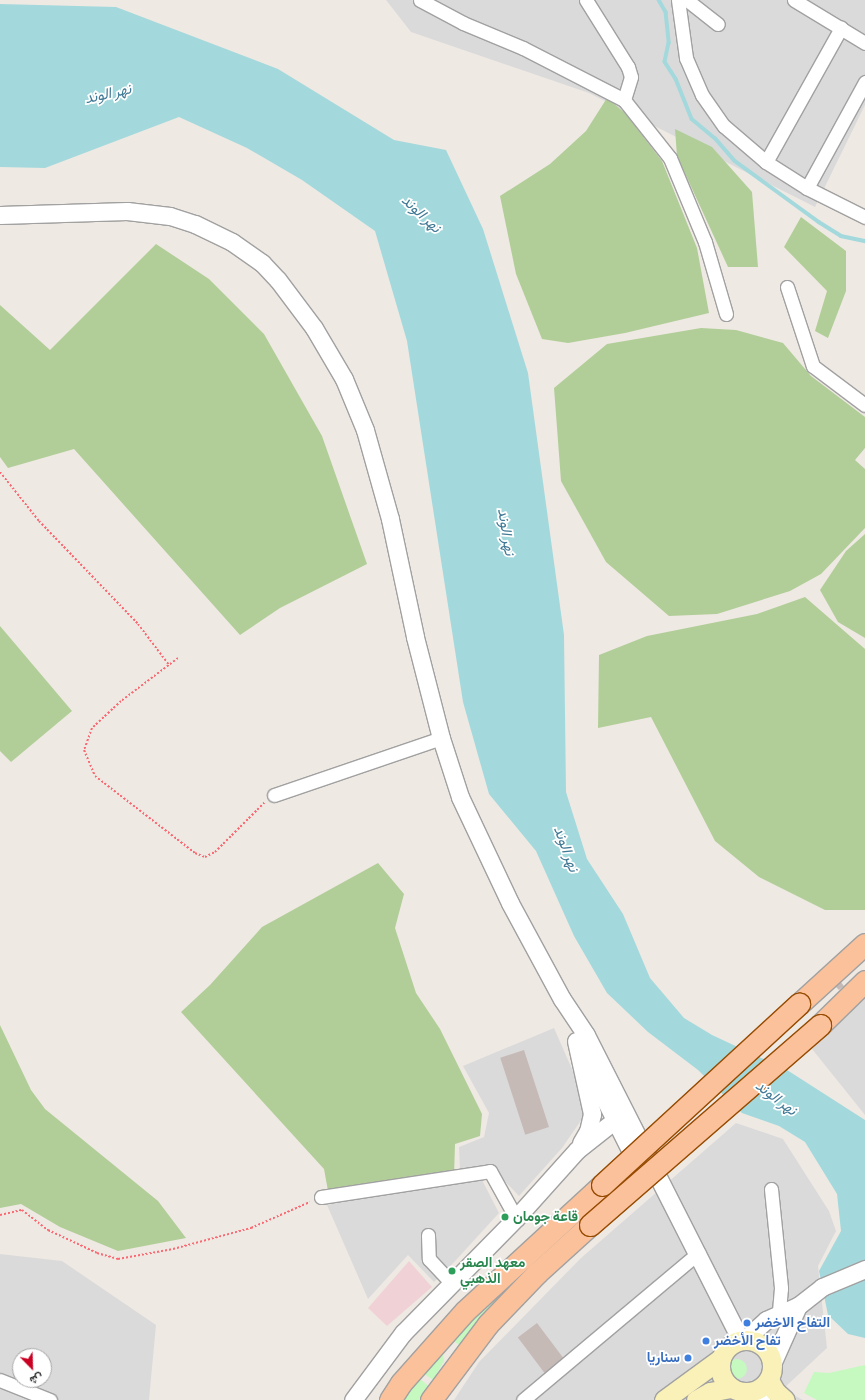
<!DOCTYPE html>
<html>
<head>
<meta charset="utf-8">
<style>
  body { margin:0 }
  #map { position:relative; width:865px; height:1400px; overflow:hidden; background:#efe9e3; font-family:"Source Sans 3",Vazirmatn,sans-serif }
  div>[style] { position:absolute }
  .residential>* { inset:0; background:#dbdadb }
  .commercial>* { inset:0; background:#f0d2d6 }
  .forest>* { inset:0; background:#b1ce98 }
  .park>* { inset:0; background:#c5f9c0 }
  .round { border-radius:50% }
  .water>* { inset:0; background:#a3d9dc }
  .stream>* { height:3.5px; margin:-1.75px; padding:0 1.75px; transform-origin:1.75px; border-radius:1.75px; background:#a3d9dc }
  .building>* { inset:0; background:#c6bab7; transform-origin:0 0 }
  .path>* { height:2px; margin-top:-1px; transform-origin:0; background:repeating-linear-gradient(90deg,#f96a74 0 2px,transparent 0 4px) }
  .roads { filter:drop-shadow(1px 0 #a1a1a1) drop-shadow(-1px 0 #a1a1a1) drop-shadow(0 1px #a1a1a1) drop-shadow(0 -1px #a1a1a1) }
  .minor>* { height:13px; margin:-6.5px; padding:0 6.5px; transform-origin:6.5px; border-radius:6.5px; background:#fff }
  .tertiary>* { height:17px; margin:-8.5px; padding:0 8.5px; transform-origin:8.5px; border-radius:8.5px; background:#fff }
  .secondary>* { height:19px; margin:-9.5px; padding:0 9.5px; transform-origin:9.5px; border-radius:9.5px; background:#f9f1b7 }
  .secondary>.ring { margin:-9.5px; padding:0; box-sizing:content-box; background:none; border:19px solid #f9f1b7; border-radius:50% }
  .primary>* { height:21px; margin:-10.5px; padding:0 10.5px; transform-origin:10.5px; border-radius:10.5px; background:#fbc19b }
  .bridges { filter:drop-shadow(1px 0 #964b00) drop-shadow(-1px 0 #964b00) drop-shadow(0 1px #964b00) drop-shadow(0 -1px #964b00) }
  .primary-bridge>* { height:21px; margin:-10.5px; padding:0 10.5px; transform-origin:10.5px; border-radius:10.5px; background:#fbc19b }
  .dots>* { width:11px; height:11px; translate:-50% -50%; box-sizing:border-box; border:2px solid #fff; border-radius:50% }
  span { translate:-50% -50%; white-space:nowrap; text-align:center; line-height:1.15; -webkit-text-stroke:3.5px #fff; paint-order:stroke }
  .leisure-label { font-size:14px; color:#27864d; font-weight:700 }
  .left { translate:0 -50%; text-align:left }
  .shop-label { font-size:14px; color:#366cbe; font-weight:700 }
  .right { translate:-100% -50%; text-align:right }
  .water-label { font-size:15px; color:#417a96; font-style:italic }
  .north { position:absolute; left:12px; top:1348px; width:40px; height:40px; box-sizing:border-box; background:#fff; border:1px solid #a5a5a5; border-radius:50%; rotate:157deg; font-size:11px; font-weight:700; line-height:16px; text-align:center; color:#1d1d1d }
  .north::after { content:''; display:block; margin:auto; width:14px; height:18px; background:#ca0123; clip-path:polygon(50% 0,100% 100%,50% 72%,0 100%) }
</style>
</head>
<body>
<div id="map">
  <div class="residential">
    <i style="clip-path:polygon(386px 0,865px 0,865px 105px,815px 207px,589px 93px,411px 32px)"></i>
    <i style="clip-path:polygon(865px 993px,865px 1115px,812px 1049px)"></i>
    <i style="clip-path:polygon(554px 1028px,582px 1092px,582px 1119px,562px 1148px,519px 1196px,490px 1166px,460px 1171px,459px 1147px,484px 1137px,489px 1113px,463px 1066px)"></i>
    <i style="clip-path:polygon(736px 1123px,783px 1139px,829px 1211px,836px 1231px,818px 1266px,827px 1348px,783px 1389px,803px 1400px,454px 1400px,479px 1362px,581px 1258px)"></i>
    <i style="clip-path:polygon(482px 1180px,499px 1213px,446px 1271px,434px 1282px,408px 1255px,368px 1299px,327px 1205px,400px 1191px)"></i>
    <i style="clip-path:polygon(evenodd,0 1254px,62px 1261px,156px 1325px,149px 1400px,0 1400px,0 1254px,20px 1356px,44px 1356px,44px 1380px,20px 1380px,20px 1356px)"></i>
  </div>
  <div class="commercial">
    <i style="clip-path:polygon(409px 1261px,432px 1287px,387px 1326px,368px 1308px)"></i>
  </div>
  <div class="forest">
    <i style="clip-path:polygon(607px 98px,625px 113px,662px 161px,697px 248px,709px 313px,625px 333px,568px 343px,542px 339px,516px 274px,500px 196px,550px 164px,586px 131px)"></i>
    <i style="clip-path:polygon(675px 129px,712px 147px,752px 192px,758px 267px,728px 267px,677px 156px)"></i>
    <i style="clip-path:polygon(801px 217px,846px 251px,846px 291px,828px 338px,815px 331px,827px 291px,784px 247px)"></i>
    <i style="clip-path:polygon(156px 244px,209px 279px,264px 334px,322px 436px,367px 564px,280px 608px,240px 635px,74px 449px,8px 468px,0 457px,0 305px,50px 350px)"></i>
    <i style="clip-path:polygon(701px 328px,736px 330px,783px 343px,811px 376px,865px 417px,865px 448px,855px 460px,865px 469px,865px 528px,821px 574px,790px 591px,717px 614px,669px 616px,606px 562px,561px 481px,554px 388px,607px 344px)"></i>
    <i style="clip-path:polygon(865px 534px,865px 638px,838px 622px,820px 590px,846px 551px)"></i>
    <i style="clip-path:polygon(805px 597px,865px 649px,865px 910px,825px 910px,759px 877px,715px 841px,651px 717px,598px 728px,599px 655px,647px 636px,757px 614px)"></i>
    <i style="clip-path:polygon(0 626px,72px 711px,11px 762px,0 751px)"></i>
    <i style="clip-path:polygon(378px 863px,404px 894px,395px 928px,416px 993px,440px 1029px,482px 1114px,480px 1136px,455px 1144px,454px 1176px,328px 1191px,324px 1169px,181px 1012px,210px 985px,262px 927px)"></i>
    <i style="clip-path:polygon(0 1025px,31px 1090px,45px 1109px,158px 1201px,186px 1238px,118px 1251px,60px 1227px,21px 1204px,0 1208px)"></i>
  </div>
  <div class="park">
    <i style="clip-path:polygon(643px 1159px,648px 1166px,459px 1345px,447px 1336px)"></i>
    <i style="clip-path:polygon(440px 1353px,443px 1354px,444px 1361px,433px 1380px,420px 1371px)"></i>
    <i class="round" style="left:727px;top:1359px;width:20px;height:20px"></i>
    <i style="clip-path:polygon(865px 1365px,865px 1400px,817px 1400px,804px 1393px,814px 1372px,829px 1373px)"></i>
    <i style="clip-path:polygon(415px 1375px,430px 1387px,422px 1400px,399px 1400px)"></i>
  </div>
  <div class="water">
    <i style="clip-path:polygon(0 4px,116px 7px,278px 69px,394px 140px,446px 150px,483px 229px,528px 373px,564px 635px,566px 792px,587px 859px,623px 914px,650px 978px,684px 1018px,712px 1035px,787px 1070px,865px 1120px,865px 1338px,848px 1334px,828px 1315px,819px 1271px,841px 1231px,837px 1194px,805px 1142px,779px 1126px,742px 1113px,698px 1070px,648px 1032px,607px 993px,574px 936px,536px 851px,489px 794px,463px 702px,407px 341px,375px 231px,302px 180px,247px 148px,179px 117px,45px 168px,0 167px)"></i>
  </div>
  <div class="stream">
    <i style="left:659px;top:0;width:14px;rotate:60deg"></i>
    <i style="left:666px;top:12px;width:31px;rotate:84deg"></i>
    <i style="left:669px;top:43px;width:19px;rotate:102deg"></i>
    <i style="left:665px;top:62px;width:20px;rotate:57deg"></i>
    <i style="left:676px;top:79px;width:43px;rotate:68.2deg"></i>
    <i style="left:692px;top:119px;width:30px;rotate:40deg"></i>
    <i style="left:715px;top:138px;width:30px;rotate:49deg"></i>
    <i style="left:735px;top:161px;width:104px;rotate:36deg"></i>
    <i style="left:819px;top:222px;width:26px;rotate:32deg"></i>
    <i style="left:841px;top:236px;width:25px;rotate:12deg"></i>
  </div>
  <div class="building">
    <i style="clip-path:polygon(840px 981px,844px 986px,839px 990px,835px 986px)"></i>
    <i style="left:524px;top:1050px;width:81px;height:25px;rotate:72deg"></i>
    <i style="left:537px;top:1323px;width:45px;height:24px;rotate:53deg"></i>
  </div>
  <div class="path">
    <i style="left:0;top:472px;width:63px;rotate:51.5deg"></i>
    <i style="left:39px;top:521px;width:143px;rotate:46.1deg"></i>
    <i style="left:138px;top:624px;width:51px;rotate:52.9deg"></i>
    <i style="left:178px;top:658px;width:71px;rotate:143deg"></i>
    <i style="left:121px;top:701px;width:40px;rotate:137deg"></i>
    <i style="left:92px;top:728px;width:23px;rotate:110deg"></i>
    <i style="left:84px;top:750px;width:28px;rotate:67deg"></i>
    <i style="left:95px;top:776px;width:126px;rotate:37.6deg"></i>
    <i style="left:195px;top:853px;width:11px;rotate:22deg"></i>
    <i style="left:205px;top:857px;width:11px;rotate:-27deg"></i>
    <i style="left:215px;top:852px;width:71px;rotate:-45deg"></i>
    <i style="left:0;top:1215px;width:23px;rotate:-13deg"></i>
    <i style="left:22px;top:1210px;width:33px;rotate:38deg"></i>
    <i style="left:48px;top:1230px;width:54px;rotate:25.1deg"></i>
    <i style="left:97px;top:1253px;width:22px;rotate:16deg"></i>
    <i style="left:118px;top:1259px;width:56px;rotate:-10.3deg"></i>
    <i style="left:173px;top:1249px;width:81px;rotate:-15.1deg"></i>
    <i style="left:251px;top:1228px;width:64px;rotate:-23.8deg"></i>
  </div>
  <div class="roads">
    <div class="minor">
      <i style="left:420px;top:0;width:49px;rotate:28.1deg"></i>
      <i style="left:463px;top:23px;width:65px;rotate:22.6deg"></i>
      <i style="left:523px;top:48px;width:114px;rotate:27.2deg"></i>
      <i style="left:586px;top:0;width:79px;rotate:57.9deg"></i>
      <i style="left:628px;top:67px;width:10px;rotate:73deg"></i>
      <i style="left:631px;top:77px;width:24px;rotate:107deg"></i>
      <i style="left:624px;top:100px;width:74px;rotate:51.6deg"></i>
      <i style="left:670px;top:158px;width:91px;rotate:67.4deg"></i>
      <i style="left:705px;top:242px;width:75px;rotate:73.7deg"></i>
      <i style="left:678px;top:0;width:59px;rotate:82.1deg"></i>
      <i style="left:686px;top:58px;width:40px;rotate:66.6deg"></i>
      <i style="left:702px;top:95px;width:38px;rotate:55deg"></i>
      <i style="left:724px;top:126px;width:55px;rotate:40.6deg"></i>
      <i style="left:766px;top:162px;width:49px;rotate:32.4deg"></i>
      <i style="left:807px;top:188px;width:65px;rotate:26.6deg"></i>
      <i style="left:687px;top:0;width:39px;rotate:38deg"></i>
      <i style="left:794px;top:0;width:83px;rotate:31.2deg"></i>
      <i style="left:766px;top:162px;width:154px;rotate:-60.8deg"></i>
      <i style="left:807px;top:188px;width:121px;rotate:-61.3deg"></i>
      <i style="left:787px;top:287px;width:83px;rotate:71.8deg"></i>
      <i style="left:813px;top:366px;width:65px;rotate:36.9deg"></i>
      <i style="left:274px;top:795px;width:176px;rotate:-18.8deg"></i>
      <i style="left:771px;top:1189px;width:100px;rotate:84.2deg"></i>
      <i style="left:781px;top:1288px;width:25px;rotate:95deg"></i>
      <i style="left:321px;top:1197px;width:171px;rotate:-8.7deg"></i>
      <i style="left:490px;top:1171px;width:54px;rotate:61deg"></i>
      <i style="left:428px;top:1235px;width:24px;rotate:88deg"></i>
      <i style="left:429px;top:1259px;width:33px;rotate:47deg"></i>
      <i style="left:0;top:1380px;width:54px;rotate:21.8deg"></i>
      <i style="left:523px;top:1400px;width:229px;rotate:-40deg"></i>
      <i style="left:763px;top:1400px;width:15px;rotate:-86deg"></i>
    </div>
    <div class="tertiary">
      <i style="left:0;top:215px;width:127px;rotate:-1.8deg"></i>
      <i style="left:127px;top:211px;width:43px;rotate:6.6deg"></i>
      <i style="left:170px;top:216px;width:26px;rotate:18deg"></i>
      <i style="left:195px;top:224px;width:41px;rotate:25.9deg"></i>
      <i style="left:232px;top:242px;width:37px;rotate:35deg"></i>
      <i style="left:262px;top:263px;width:23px;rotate:47deg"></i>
      <i style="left:278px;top:280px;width:60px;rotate:53.1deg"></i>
      <i style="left:314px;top:328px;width:59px;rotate:59.5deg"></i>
      <i style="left:344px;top:379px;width:55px;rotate:67.6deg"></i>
      <i style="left:365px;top:430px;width:92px;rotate:74.3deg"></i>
      <i style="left:390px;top:519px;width:121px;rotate:78deg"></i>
      <i style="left:415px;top:637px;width:104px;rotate:75.6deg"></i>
      <i style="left:441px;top:738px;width:62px;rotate:72.1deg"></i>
      <i style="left:460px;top:797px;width:117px;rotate:64.7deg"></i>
      <i style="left:510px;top:903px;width:109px;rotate:61.6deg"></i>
      <i style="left:562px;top:999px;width:43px;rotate:56.3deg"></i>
      <i style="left:586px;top:1035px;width:342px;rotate:63.1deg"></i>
      <i style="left:576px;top:1041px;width:75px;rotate:77.6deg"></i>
      <i style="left:592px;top:1114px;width:17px;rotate:103deg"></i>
      <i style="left:588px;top:1131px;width:14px;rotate:120deg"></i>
      <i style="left:583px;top:1056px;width:125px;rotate:63.4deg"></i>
      <i style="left:744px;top:1340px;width:30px;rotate:-42deg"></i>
      <i style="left:766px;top:1320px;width:35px;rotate:-24deg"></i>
      <i style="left:798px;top:1306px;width:31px;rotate:-38deg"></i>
      <i style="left:822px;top:1287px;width:47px;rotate:-22.7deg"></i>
      <i style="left:772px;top:1364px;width:64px;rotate:-65.9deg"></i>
      <i style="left:353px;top:1400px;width:84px;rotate:-53.3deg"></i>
      <i style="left:403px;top:1333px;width:161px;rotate:-45.5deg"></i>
      <i style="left:516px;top:1218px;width:91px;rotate:-48.1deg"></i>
      <i style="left:577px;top:1150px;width:60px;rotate:-38.2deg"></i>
    </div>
    <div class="secondary">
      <i class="ring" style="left:720px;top:1340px;width:33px;height:33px"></i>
      <i style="left:769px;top:1380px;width:13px;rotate:61deg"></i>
      <i style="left:775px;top:1391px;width:13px;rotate:42deg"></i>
      <i style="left:664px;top:1400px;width:69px;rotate:-36.2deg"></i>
      <i style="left:696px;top:1400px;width:16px;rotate:-30deg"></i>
      <i style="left:710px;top:1392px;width:21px;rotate:-11deg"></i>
    </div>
    <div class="primary">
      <i style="left:799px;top:1004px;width:89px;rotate:-42.3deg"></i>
      <i style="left:820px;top:1025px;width:63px;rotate:-44.4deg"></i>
      <i style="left:390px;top:1400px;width:20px;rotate:-57deg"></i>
      <i style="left:401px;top:1383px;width:96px;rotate:-48.4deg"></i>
      <i style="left:465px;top:1311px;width:186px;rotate:-42.6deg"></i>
      <i style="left:431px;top:1400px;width:95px;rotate:-53.1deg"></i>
      <i style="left:488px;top:1324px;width:71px;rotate:-46.1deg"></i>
      <i style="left:537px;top:1273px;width:72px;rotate:-42.2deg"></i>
    </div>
  </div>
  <div class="bridges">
    <div class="primary-bridge">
      <i style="left:602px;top:1185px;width:268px;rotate:-42.6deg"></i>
      <i style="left:590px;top:1225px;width:305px;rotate:-41deg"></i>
    </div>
  </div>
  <div class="dots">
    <i style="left:505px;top:1217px;background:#2e9e5b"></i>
    <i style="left:452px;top:1271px;background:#2e9e5b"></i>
    <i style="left:747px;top:1323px;background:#3f7fe0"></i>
    <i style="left:706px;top:1341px;background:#3f7fe0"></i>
    <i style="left:688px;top:1358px;background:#3f7fe0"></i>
  </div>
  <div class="leisure-label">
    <span class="left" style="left:513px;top:1217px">قاعة جومان</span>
    <span class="left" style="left:460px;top:1271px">معهد الصقر<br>الذهبي</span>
  </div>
  <div class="shop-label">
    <span class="left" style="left:755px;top:1323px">التفاح الاخضر</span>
    <span class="left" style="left:714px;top:1341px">تفاح الأخضر</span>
    <span class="right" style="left:680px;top:1358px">سناريا</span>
  </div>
  <div class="water-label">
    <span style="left:108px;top:94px;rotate:-13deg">نهر الوند</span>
    <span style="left:421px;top:214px;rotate:43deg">نهر الوند</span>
    <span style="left:506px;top:532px;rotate:81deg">نهر الوند</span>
    <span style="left:566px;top:849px;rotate:70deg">نهر الوند</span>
    <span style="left:776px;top:1098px;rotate:37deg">نهر الوند</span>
  </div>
  <div class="north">ش</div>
</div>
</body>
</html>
